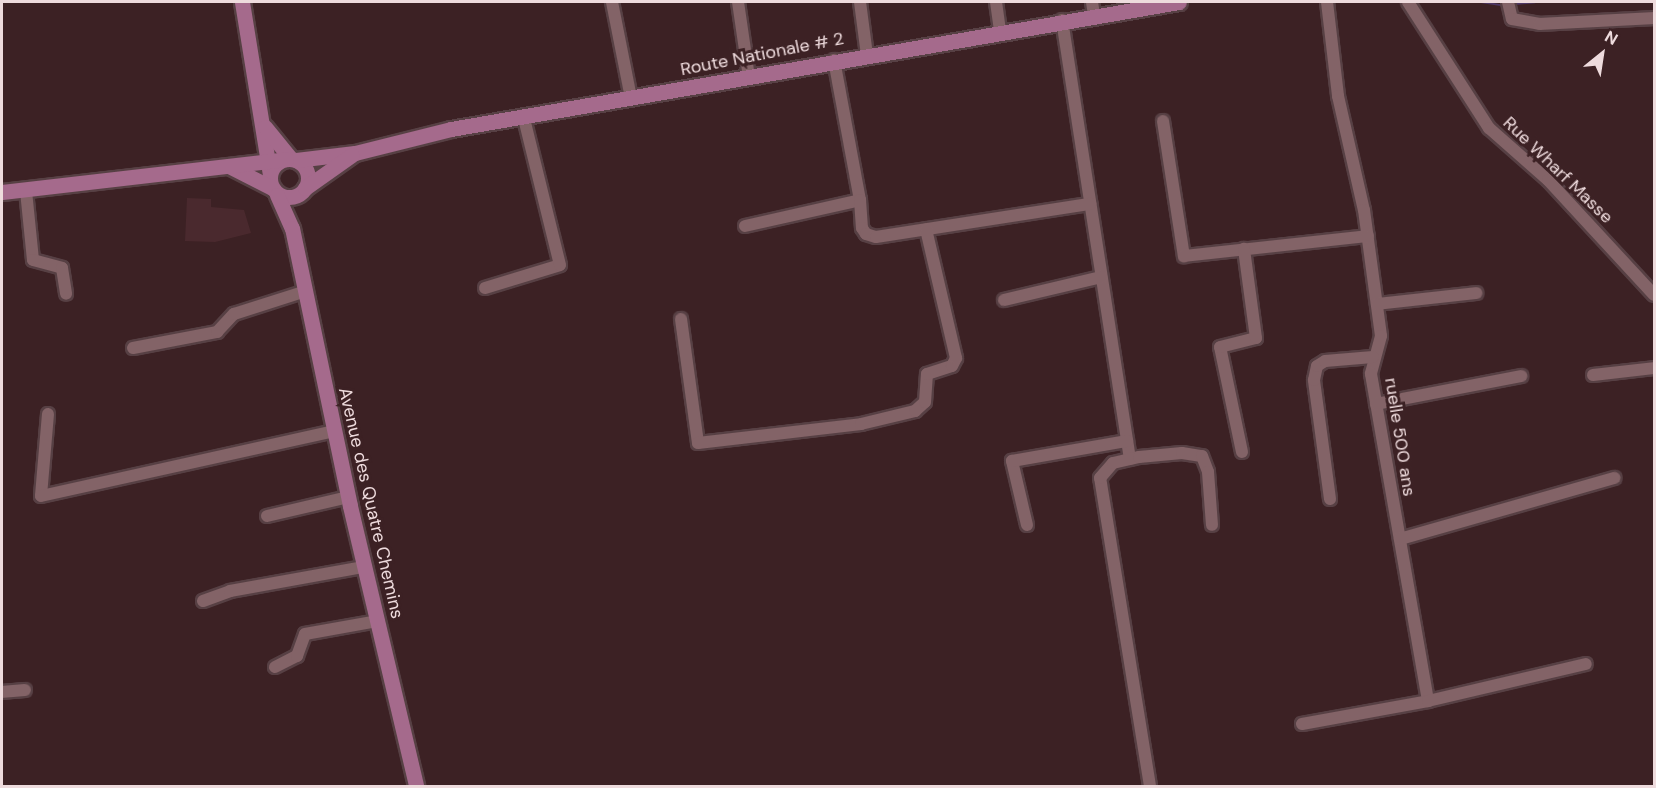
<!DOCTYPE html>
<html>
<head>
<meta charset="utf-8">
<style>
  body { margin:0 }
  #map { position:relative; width:1656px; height:788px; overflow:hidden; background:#3c2124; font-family:"DM Sans",sans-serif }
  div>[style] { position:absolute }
  .built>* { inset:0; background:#4a292e }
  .stream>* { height:2px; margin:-1px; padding:0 1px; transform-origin:1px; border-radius:1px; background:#4d3663 }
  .roads { filter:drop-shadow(2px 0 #574044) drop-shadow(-2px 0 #574044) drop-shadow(0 2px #574044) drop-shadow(0 -2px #574044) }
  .minor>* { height:12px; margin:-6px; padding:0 6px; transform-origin:6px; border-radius:6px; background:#836367 }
  .major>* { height:15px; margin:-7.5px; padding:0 7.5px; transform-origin:7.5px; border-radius:7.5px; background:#a56a8c }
  .major>.ring { margin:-7.5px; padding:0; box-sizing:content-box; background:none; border:15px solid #a56a8c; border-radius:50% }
  span { translate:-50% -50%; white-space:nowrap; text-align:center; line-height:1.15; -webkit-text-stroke:6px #3c2124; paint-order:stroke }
  .street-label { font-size:18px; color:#eedbdd }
  .frame { position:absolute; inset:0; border:3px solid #eedbdd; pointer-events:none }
  .north { position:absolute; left:1572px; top:24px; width:60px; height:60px; -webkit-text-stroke:4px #3c2124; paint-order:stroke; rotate:30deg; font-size:16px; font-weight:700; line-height:24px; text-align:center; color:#eedbdd }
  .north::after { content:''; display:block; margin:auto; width:21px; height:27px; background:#eedbdd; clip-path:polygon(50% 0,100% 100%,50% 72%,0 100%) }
</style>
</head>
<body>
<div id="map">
  <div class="built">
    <i style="clip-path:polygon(187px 198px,211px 199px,211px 207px,244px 210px,251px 233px,215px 242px,185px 241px)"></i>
  </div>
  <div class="stream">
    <i style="left:1481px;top:2px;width:20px;rotate:9deg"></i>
    <i style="left:1514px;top:4px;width:21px;rotate:-5deg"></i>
  </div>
  <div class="roads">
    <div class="minor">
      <i style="left:612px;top:2px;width:98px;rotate:78.8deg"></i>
      <i style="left:738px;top:2px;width:76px;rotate:81.7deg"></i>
      <i style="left:860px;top:2px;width:53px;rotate:82.5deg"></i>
      <i style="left:996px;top:2px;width:28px;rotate:82deg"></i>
      <i style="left:1092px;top:2px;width:13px;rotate:81deg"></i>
      <i style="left:1327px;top:2px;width:95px;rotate:83.3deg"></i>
      <i style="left:1338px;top:96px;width:117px;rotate:77.2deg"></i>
      <i style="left:1364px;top:210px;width:127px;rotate:82.3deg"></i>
      <i style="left:1381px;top:336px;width:39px;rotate:105deg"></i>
      <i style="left:1371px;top:374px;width:332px;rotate:80.1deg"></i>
      <i style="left:1408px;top:2px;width:150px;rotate:57.3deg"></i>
      <i style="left:1489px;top:128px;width:79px;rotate:41.4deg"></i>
      <i style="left:1548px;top:180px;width:156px;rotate:47.3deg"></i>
      <i style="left:1508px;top:2px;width:17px;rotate:77deg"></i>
      <i style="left:1512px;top:19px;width:28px;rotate:10deg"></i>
      <i style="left:1540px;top:24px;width:114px;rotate:-3deg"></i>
      <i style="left:1062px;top:20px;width:444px;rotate:81.2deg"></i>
      <i style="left:834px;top:60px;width:142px;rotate:79.5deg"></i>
      <i style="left:1163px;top:121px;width:137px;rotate:81.2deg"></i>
      <i style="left:1184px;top:256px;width:185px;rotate:-6.2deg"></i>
      <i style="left:26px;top:191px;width:69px;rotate:84.2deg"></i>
      <i style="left:33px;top:260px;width:30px;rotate:15deg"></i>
      <i style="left:62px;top:268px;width:26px;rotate:81deg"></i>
      <i style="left:745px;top:226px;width:118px;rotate:-12.7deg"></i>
      <i style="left:860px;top:200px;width:28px;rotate:86deg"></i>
      <i style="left:862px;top:228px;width:7px;rotate:56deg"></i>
      <i style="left:866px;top:234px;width:10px;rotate:17deg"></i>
      <i style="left:876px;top:237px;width:217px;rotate:-8.8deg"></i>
      <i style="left:485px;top:288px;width:78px;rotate:-17deg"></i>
      <i style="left:560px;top:265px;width:151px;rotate:-103.8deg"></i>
      <i style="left:1004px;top:300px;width:100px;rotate:-13.3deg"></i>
      <i style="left:1377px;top:304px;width:100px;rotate:-6.3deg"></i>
      <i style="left:681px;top:319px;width:125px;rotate:82.2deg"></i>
      <i style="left:698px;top:443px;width:164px;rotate:-6.6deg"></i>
      <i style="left:861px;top:424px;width:56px;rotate:-13.5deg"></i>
      <i style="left:915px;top:411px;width:13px;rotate:-42deg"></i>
      <i style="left:925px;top:402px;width:28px;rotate:-86deg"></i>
      <i style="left:927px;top:374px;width:26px;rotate:-18deg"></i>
      <i style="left:952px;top:366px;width:9px;rotate:-63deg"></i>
      <i style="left:956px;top:358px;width:132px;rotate:-103.1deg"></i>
      <i style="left:133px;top:348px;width:86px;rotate:-10.8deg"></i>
      <i style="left:217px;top:332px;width:25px;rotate:-47deg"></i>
      <i style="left:234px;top:314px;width:76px;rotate:-17.7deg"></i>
      <i style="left:1593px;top:375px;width:61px;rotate:-6.5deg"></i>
      <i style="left:1376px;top:404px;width:148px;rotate:-10.9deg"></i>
      <i style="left:48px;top:414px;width:82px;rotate:94.9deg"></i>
      <i style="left:41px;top:496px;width:300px;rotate:-12.5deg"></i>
      <i style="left:1242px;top:452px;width:107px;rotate:-101.8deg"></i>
      <i style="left:1220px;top:347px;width:37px;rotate:-14deg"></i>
      <i style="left:1256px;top:338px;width:90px;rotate:-97.7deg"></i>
      <i style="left:1330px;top:499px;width:120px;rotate:-97.7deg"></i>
      <i style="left:1314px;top:380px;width:14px;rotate:-78deg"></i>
      <i style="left:1317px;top:366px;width:9px;rotate:-32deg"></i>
      <i style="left:1325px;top:361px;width:48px;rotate:-4.8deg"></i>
      <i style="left:267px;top:516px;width:83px;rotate:-13.2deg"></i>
      <i style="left:1027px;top:525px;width:66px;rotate:-103.2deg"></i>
      <i style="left:1012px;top:461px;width:117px;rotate:-9.9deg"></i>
      <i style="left:1400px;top:539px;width:223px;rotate:-15.9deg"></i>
      <i style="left:203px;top:601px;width:29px;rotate:-20deg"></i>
      <i style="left:230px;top:591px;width:136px;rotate:-10.2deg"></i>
      <i style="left:275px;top:667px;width:25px;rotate:-27deg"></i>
      <i style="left:297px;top:656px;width:23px;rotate:-70deg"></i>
      <i style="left:305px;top:634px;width:73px;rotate:-10.2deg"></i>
      <i style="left:2px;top:692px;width:23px;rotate:-5deg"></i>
      <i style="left:1302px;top:724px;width:128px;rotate:-10.3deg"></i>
      <i style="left:1428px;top:701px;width:162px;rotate:-13.2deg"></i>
      <i style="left:1150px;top:786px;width:312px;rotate:-99.2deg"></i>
      <i style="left:1100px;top:478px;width:20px;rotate:-49deg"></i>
      <i style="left:1113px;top:463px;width:27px;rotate:-13deg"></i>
      <i style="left:1139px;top:457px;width:43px;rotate:-5.3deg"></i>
      <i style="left:1182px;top:453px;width:20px;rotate:9deg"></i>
      <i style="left:1202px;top:456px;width:17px;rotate:69deg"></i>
      <i style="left:1208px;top:472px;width:53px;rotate:85.7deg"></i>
    </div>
    <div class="major">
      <i style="left:242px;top:2px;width:174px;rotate:80.8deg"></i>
      <i style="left:265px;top:127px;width:41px;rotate:50.9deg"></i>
      <i class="ring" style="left:270px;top:159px;width:23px;height:23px"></i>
      <i style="left:296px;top:160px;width:59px;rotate:-6.8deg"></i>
      <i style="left:355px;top:153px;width:99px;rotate:-14deg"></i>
      <i style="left:451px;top:129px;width:739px;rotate:-9.9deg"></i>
      <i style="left:229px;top:166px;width:48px;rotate:27.1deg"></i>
      <i style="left:305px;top:188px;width:57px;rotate:-35.1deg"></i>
      <i style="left:2px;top:192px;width:286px;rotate:-6.6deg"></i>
      <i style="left:277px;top:195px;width:36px;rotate:66deg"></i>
      <i style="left:292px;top:228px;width:284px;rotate:78.2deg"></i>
      <i style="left:350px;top:506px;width:288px;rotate:76.7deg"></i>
    </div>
  </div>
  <div class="street-label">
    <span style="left:762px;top:54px;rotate:-11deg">Route Nationale # 2</span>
    <span style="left:1558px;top:170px;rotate:44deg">Rue Wharf Masse</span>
    <span style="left:1400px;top:437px;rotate:81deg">ruelle 500 ans</span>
    <span style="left:371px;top:503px;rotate:77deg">Avenue des Quatre Chemins</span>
  </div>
  <div class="frame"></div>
  <div class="north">N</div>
</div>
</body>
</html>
